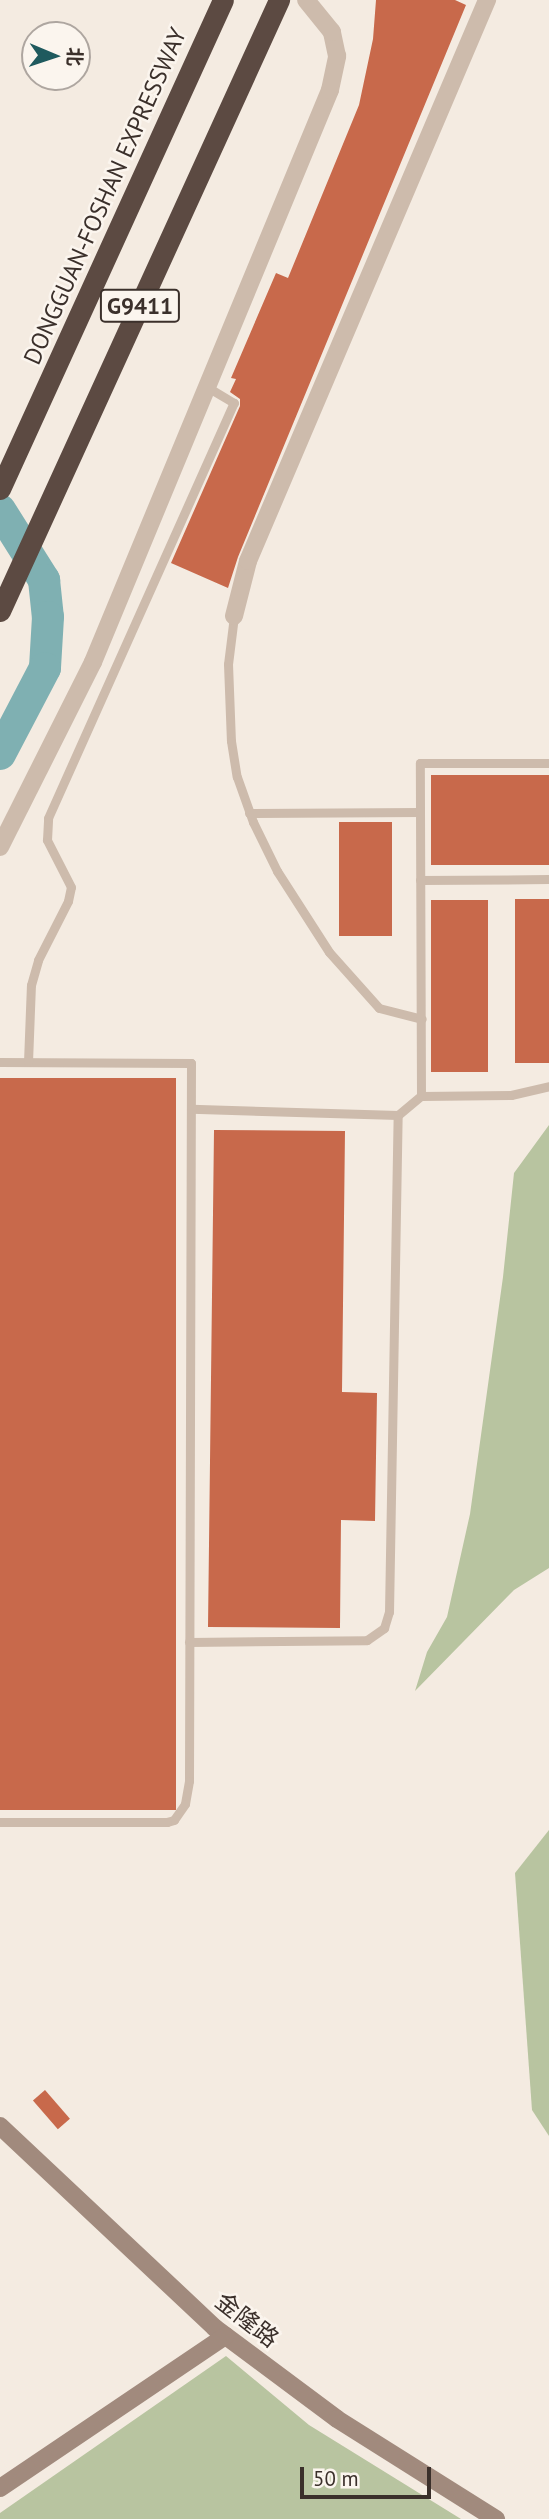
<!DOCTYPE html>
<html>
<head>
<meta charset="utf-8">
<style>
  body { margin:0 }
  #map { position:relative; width:549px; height:2519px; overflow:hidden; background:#f4ebe1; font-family:"PT Sans","Noto Sans SC",sans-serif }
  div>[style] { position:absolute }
  .green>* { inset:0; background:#b8c4a0 }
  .river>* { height:32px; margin:-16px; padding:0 16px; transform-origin:16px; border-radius:16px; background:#7fb0b2 }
  .building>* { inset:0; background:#c8694b; transform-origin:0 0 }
  .lane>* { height:9px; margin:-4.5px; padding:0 4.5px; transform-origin:4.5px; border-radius:4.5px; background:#cdbbac }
  .street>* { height:18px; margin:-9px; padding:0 9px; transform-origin:9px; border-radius:9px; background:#cdbbac }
  .secondary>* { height:18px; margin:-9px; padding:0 9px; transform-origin:9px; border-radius:9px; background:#a18a7d }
  .highway>* { height:21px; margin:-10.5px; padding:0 10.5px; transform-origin:10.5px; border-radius:10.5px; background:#5c4a42 }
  span { translate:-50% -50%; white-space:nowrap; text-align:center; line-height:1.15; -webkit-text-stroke:5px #fbf5ee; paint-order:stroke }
  .shield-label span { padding:2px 5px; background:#fbf5ee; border:2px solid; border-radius:5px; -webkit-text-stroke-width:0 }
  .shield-label { font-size:23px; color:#3b302b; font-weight:700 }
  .street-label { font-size:24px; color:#3b302b }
  .north { position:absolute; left:21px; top:21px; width:70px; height:70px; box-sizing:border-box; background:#fbf5ee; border:2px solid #aea6a0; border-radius:50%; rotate:92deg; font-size:19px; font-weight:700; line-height:28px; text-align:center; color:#3b302b }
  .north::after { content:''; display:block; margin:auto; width:24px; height:32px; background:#1f5a5e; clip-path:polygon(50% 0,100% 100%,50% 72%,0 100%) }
  .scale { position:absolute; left:300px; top:2467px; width:131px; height:32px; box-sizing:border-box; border:4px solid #3b302b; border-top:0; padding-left:9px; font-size:21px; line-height:24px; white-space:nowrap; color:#3b302b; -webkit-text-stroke:5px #fbf5ee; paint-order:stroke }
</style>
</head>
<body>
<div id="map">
  <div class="green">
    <i style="clip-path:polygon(549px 1125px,549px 1568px,514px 1590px,415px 1691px,427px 1652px,447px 1617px,470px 1514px,503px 1277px,514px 1173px)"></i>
    <i style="clip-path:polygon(549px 1830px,549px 2136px,532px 2110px,515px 1873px)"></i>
    <i style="clip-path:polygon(226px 2356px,309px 2425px,461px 2519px,0 2519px,0 2513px)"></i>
  </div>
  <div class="river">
    <i style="left:0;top:510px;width:83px;rotate:57.8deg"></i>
    <i style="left:44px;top:580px;width:37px;rotate:84deg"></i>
    <i style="left:48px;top:617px;width:51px;rotate:93.4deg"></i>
    <i style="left:45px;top:668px;width:97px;rotate:117.6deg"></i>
  </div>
  <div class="building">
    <i style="clip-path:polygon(376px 0,455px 0,466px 5px,238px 557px,228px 588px,171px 563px,240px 406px,240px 399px,230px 392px,236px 379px,231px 378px,276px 273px,288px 278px,359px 105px,373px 39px)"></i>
    <i style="left:431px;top:775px;width:118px;height:90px"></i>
    <i style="left:339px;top:822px;width:53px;height:114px"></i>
    <i style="left:515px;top:899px;width:34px;height:164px"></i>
    <i style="left:488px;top:900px;width:172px;height:57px;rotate:90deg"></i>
    <i style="left:0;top:1078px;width:176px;height:732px"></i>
    <i style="clip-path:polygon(214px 1130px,345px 1131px,342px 1392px,377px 1393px,375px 1521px,341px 1520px,340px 1628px,208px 1627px)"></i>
    <i style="left:45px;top:2090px;width:38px;height:16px;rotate:49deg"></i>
  </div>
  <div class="lane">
    <i style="left:234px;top:616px;width:48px;rotate:97.1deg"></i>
    <i style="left:228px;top:664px;width:77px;rotate:87.8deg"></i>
    <i style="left:231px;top:741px;width:36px;rotate:81deg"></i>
    <i style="left:237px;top:777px;width:48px;rotate:70.4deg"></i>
    <i style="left:253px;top:822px;width:55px;rotate:63.9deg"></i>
    <i style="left:277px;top:871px;width:96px;rotate:57.3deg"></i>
    <i style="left:329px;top:952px;width:75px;rotate:48.2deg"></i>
    <i style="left:379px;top:1008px;width:44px;rotate:14.3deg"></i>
    <i style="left:249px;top:813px;width:171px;rotate:-0.3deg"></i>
    <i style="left:420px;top:880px;width:129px;rotate:-0.4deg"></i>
    <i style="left:0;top:1062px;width:191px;rotate:0.3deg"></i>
    <i style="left:191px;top:1063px;width:718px;rotate:90.16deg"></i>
    <i style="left:189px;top:1781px;width:23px;rotate:100deg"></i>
    <i style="left:185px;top:1804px;width:19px;rotate:125deg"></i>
    <i style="left:174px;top:1820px;width:7px;rotate:164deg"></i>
    <i style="left:167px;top:1822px;width:167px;rotate:180deg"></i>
    <i style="left:28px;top:1062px;width:77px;rotate:-87.8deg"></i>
    <i style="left:31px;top:985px;width:26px;rotate:-74deg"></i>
    <i style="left:38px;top:960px;width:66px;rotate:-63deg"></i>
    <i style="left:68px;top:901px;width:14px;rotate:-78deg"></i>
    <i style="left:71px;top:887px;width:53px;rotate:-117.1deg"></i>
    <i style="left:47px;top:840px;width:22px;rotate:-87deg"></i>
    <i style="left:48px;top:818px;width:455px;rotate:-65.9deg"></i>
    <i style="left:234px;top:403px;width:31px;rotate:-149deg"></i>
    <i style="left:421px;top:1096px;width:90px;rotate:-0.6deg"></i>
    <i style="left:511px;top:1095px;width:39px;rotate:-13deg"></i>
    <i style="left:398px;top:1115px;width:30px;rotate:-40deg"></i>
    <i style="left:421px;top:1096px;width:333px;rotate:-90.2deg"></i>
    <i style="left:420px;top:763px;width:129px"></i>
    <i style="left:189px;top:1642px;width:178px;rotate:-0.6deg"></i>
    <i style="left:367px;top:1640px;width:21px;rotate:-35deg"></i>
    <i style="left:384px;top:1628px;width:17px;rotate:-73deg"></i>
    <i style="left:389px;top:1612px;width:497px;rotate:-89deg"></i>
    <i style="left:398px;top:1115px;width:207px;rotate:-178.3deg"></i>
  </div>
  <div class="street">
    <i style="left:234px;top:616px;width:57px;rotate:-75.7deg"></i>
    <i style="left:248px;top:561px;width:610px;rotate:-66.92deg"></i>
    <i style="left:0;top:847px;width:207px;rotate:-63.3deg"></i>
    <i style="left:93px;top:662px;width:619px;rotate:-67.49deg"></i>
    <i style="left:330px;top:90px;width:35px;rotate:-78deg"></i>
    <i style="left:337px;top:56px;width:25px;rotate:-102deg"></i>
    <i style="left:332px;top:32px;width:41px;rotate:-129.1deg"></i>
  </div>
  <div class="secondary">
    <i style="left:0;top:2126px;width:295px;rotate:43.2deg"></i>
    <i style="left:215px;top:2328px;width:152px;rotate:36.7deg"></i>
    <i style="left:337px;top:2419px;width:188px;rotate:32.2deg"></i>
    <i style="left:0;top:2488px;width:272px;rotate:-34deg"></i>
  </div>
  <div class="highway">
    <i style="left:0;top:489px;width:537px;rotate:-65.49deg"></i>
    <i style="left:0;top:611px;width:672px;rotate:-65.46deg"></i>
  </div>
  <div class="shield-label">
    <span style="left:140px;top:306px">G9411</span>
  </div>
  <div class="street-label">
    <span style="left:105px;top:196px;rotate:-66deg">DONGGUAN-FOSHAN EXPRESSWAY</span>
    <span style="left:247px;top:2320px;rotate:38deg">金隆路</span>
  </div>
  <div class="north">北</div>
  <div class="scale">50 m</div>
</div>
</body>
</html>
